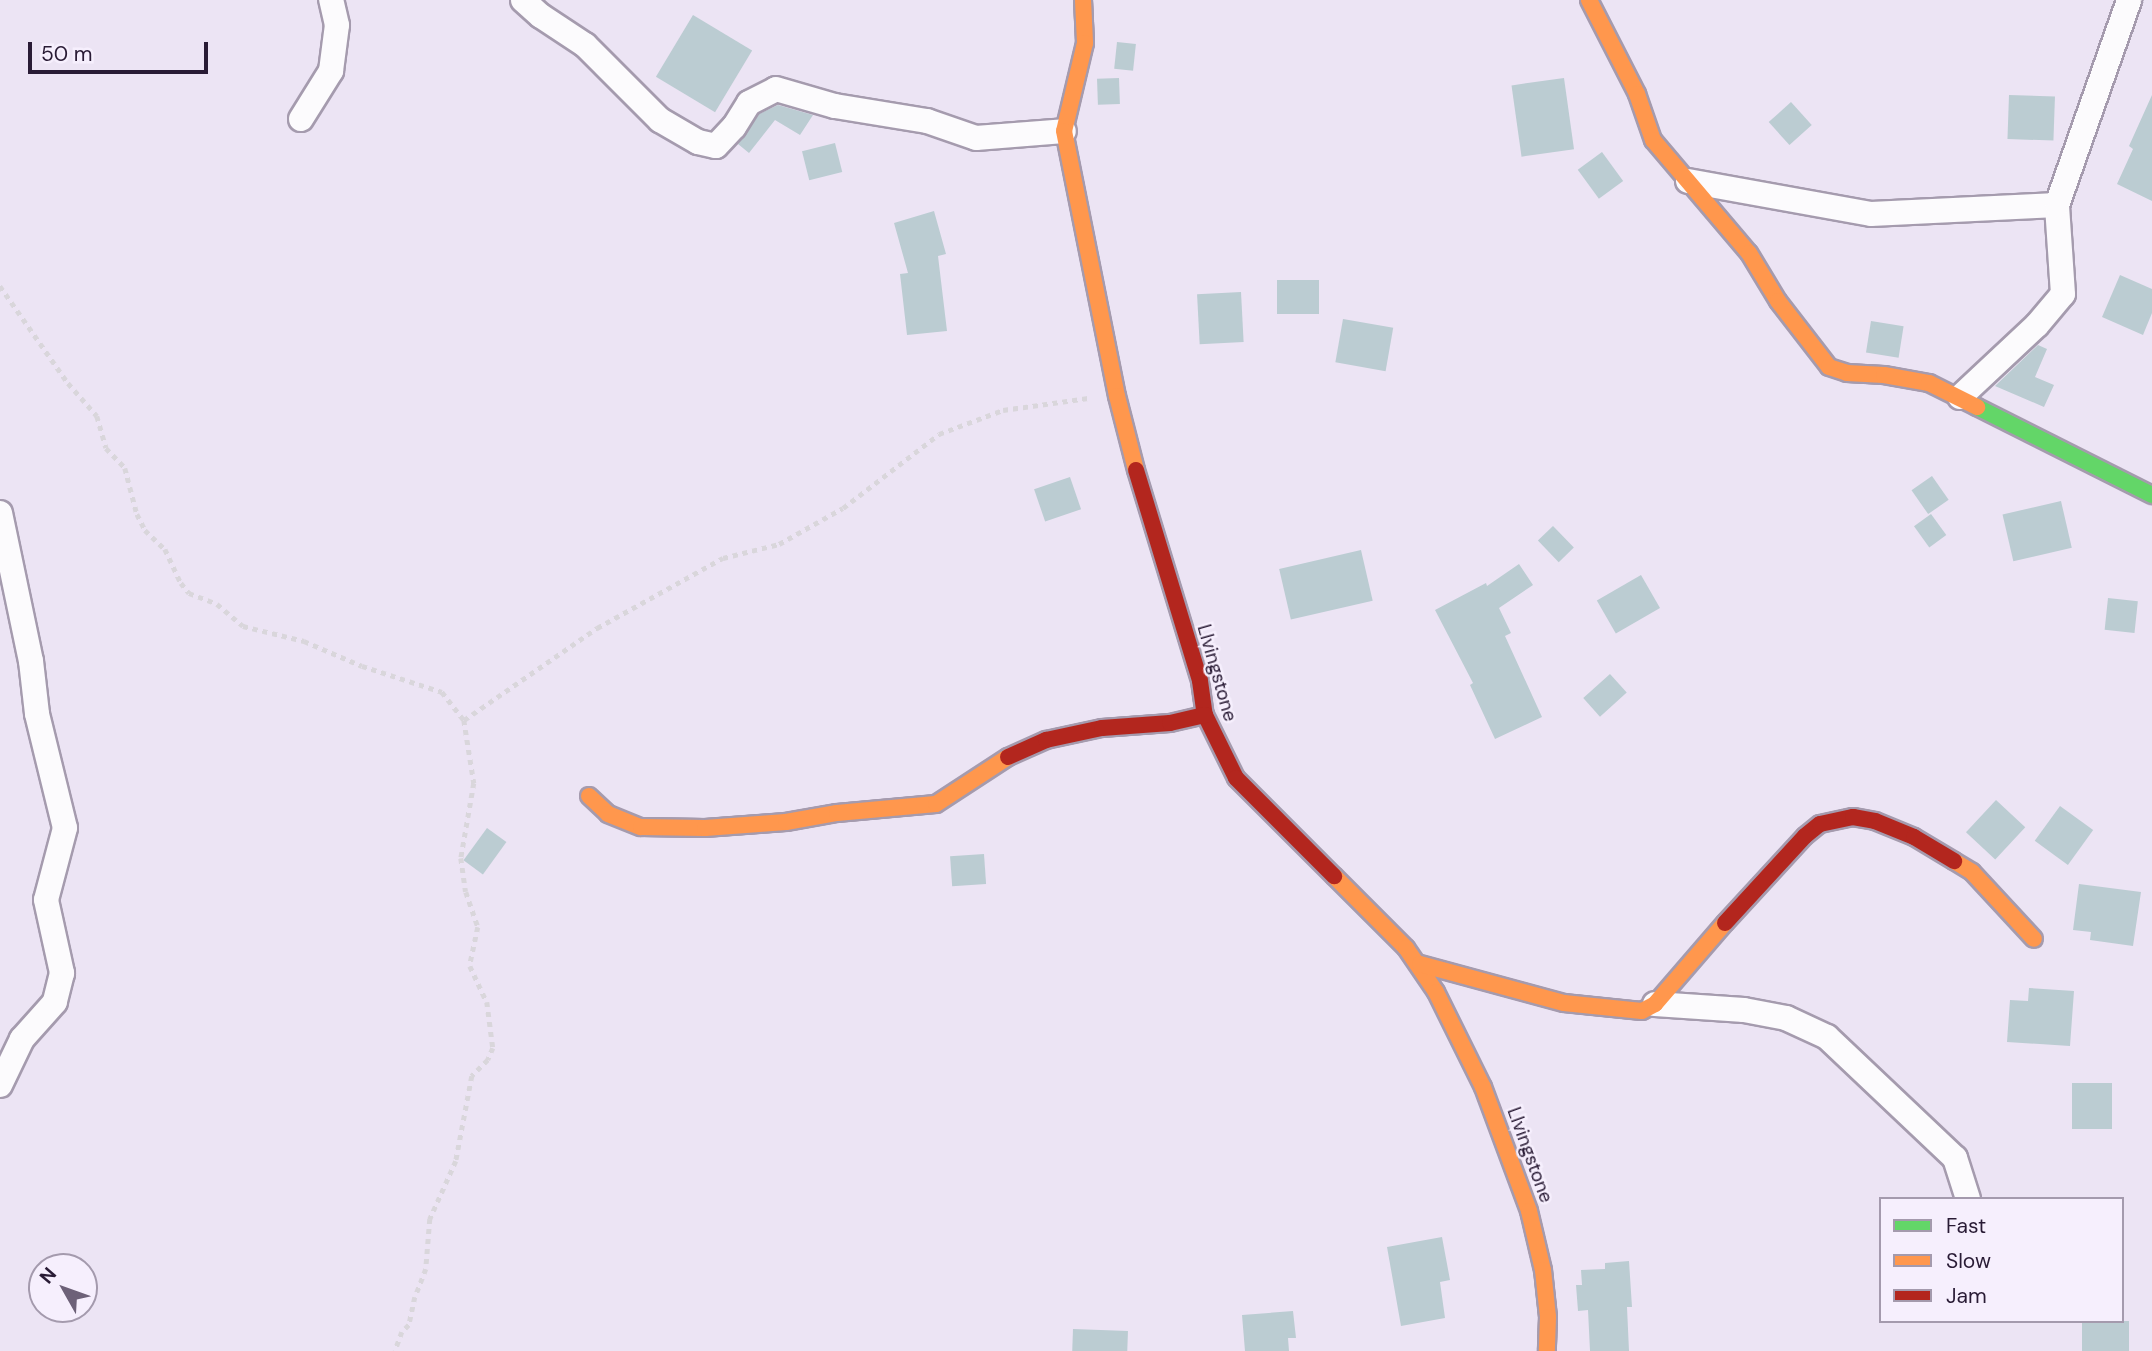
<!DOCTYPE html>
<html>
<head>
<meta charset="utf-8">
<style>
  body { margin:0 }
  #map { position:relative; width:2152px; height:1351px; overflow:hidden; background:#ece4f4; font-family:"DM Sans",sans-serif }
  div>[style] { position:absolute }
  .building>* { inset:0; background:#bbccd2; transform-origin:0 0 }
  .path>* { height:4.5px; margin-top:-2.25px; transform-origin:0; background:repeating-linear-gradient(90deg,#d9d6db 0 5px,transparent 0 10px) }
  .roads { filter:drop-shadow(2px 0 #a59bae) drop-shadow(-2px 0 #a59bae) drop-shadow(0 2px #a59bae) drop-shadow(0 -2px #a59bae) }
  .street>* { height:24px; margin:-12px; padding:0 12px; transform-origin:12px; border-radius:12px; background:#fcfbfd }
  .fast>* { height:16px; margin:-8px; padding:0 8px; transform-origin:8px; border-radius:8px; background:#63d668 }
  .slow>* { height:16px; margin:-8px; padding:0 8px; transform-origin:8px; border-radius:8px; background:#ff974d }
  .jam>* { height:16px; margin:-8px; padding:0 8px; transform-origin:8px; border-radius:8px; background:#b3261e }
  span { translate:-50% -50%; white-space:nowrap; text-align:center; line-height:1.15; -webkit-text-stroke:5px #f6effd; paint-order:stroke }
  .street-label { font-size:19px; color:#291b35 }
  .legend { position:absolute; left:1879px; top:1197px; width:245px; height:126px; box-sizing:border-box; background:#f6effd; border:2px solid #a49aad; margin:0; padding:9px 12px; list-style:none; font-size:21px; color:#291b35 }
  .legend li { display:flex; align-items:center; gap:14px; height:35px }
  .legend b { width:35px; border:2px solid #a49aad }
  .north { position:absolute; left:28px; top:1253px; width:70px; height:70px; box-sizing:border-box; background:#f6effd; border:2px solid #a49aad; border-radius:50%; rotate:310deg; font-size:19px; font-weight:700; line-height:28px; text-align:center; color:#291b35 }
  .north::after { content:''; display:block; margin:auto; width:24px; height:32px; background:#6d6178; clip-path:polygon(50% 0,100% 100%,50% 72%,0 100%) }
  .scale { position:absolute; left:28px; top:42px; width:180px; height:32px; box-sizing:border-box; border:4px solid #291b35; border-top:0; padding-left:9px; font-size:21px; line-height:24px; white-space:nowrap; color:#291b35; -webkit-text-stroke:5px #f6effd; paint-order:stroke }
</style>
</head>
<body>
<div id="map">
  <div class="building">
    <i style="left:693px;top:15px;width:69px;height:72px;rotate:31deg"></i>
    <i style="left:1117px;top:42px;width:19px;height:27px;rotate:6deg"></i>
    <i style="left:1119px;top:78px;width:26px;height:22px;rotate:88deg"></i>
    <i style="left:1564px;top:78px;width:72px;height:53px;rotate:82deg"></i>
    <i style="left:2009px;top:95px;width:46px;height:44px;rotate:2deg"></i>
    <i style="clip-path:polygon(2152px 95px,2152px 201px,2117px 184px,2133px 149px,2129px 146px)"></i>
    <i style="left:1791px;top:102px;width:31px;height:30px;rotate:48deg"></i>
    <i style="clip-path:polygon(778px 105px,813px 115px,800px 135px,775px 120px,749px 153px,738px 144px,759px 114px)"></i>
    <i style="left:835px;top:143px;width:30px;height:34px;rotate:76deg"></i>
    <i style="left:1602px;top:152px;width:36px;height:30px;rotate:54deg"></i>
    <i style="clip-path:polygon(934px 211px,946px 254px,938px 256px,947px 331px,907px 335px,900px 274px,908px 273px,894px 223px)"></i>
    <i style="clip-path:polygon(2120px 275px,2152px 289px,2152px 313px,2143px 335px,2102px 317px)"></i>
    <i style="left:1277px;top:280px;width:42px;height:34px"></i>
    <i style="left:1241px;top:292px;width:50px;height:44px;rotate:87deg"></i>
    <i style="left:1343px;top:319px;width:51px;height:44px;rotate:10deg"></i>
    <i style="left:1871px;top:321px;width:33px;height:32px;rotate:9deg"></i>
    <i style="clip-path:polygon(2038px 345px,2047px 349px,2035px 377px,2054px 385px,2044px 407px,1995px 386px)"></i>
    <i style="left:1932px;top:476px;width:29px;height:25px;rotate:55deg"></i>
    <i style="left:1070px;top:477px;width:34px;height:38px;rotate:71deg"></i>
    <i style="left:2061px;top:501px;width:48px;height:60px;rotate:77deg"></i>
    <i style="left:1931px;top:514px;width:26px;height:21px;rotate:54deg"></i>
    <i style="left:1553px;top:526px;width:30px;height:21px;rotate:46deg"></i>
    <i style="left:1361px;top:550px;width:52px;height:84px;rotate:77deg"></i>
    <i style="clip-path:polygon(1519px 564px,1533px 585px,1499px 608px,1511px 633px,1505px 636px,1542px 717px,1495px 739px,1470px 685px,1473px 683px,1435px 610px,1486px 583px,1487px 586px)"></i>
    <i style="left:1641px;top:575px;width:38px;height:51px;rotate:60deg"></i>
    <i style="left:2108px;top:598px;width:30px;height:32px;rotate:6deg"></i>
    <i style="left:1610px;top:674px;width:25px;height:36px;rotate:48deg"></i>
    <i style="left:1996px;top:800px;width:40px;height:44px;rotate:43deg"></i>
    <i style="left:2060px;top:806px;width:41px;height:43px;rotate:36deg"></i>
    <i style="left:487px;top:828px;width:24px;height:40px;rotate:36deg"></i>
    <i style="left:984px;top:854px;width:30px;height:34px;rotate:86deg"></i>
    <i style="clip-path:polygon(2079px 884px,2141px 892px,2133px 946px,2090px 940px,2091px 932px,2073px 930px)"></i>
    <i style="clip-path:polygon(2029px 988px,2074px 991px,2070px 1046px,2007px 1042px,2010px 1000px,2028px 1001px)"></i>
    <i style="left:2072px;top:1083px;width:40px;height:46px"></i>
    <i style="clip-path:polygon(1442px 1237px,1450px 1280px,1440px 1282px,1445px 1318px,1401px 1326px,1387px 1247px)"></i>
    <i style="clip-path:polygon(1629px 1261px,1632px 1307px,1627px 1307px,1629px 1351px,1590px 1351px,1588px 1310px,1578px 1311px,1576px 1285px,1582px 1285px,1581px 1270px,1605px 1269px,1605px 1263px)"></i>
    <i style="clip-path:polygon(1293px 1311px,1296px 1338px,1288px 1338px,1289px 1351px,1245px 1351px,1242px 1315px)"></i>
    <i style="left:2082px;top:1321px;width:47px;height:30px"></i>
    <i style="left:1073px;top:1329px;width:55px;height:22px;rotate:2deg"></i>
  </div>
  <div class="path">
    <i style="left:0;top:286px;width:118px;rotate:55deg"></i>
    <i style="left:68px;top:383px;width:44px;rotate:48.7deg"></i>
    <i style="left:97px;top:416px;width:33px;rotate:74deg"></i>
    <i style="left:106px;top:448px;width:28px;rotate:46deg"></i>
    <i style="left:125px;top:468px;width:48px;rotate:75.4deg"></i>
    <i style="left:137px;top:514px;width:18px;rotate:63deg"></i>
    <i style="left:145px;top:530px;width:28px;rotate:44deg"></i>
    <i style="left:165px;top:549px;width:38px;rotate:65deg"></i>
    <i style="left:181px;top:583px;width:13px;rotate:51deg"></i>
    <i style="left:189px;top:593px;width:30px;rotate:21deg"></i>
    <i style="left:217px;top:604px;width:34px;rotate:40deg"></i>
    <i style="left:243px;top:626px;width:63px;rotate:13.8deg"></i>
    <i style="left:304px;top:641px;width:63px;rotate:23.3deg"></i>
    <i style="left:362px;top:666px;width:84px;rotate:18deg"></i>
    <i style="left:442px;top:692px;width:36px;rotate:52deg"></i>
    <i style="left:464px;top:720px;width:64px;rotate:81deg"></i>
    <i style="left:474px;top:783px;width:76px;rotate:99.8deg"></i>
    <i style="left:461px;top:858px;width:34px;rotate:82deg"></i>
    <i style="left:466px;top:892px;width:37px;rotate:71deg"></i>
    <i style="left:478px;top:927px;width:40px;rotate:102deg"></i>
    <i style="left:470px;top:966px;width:40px;rotate:65deg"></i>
    <i style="left:487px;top:1002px;width:46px;rotate:82.6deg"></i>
    <i style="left:493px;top:1048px;width:13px;rotate:113deg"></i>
    <i style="left:488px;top:1060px;width:23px;rotate:135deg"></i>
    <i style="left:472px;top:1076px;width:86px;rotate:100.7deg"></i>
    <i style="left:456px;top:1161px;width:64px;rotate:114.1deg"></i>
    <i style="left:430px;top:1219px;width:50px;rotate:94.6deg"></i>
    <i style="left:426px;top:1269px;width:30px;rotate:111deg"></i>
    <i style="left:415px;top:1297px;width:29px;rotate:102deg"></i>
    <i style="left:409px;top:1325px;width:10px;rotate:135deg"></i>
    <i style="left:402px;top:1332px;width:20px;rotate:110deg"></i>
    <i style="left:464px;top:720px;width:162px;rotate:-34.7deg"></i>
    <i style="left:597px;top:628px;width:144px;rotate:-29.1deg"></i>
    <i style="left:723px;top:558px;width:58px;rotate:-14deg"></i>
    <i style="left:779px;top:544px;width:73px;rotate:-29.4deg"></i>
    <i style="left:843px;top:508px;width:121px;rotate:-37.6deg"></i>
    <i style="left:939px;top:434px;width:68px;rotate:-20.6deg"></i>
    <i style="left:1003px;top:410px;width:86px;rotate:-8deg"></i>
  </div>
  <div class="roads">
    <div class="street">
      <i style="left:523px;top:0;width:24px;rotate:42deg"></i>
      <i style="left:541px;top:16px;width:53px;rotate:33.4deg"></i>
      <i style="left:585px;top:45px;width:106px;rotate:45deg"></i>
      <i style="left:660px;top:120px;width:44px;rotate:30.1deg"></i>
      <i style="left:698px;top:142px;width:18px;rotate:13deg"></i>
      <i style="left:716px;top:146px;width:26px;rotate:-47deg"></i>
      <i style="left:734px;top:127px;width:28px;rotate:-58deg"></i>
      <i style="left:749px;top:103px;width:30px;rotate:-27deg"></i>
      <i style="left:776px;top:89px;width:61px;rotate:16.1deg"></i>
      <i style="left:835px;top:106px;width:93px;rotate:9.3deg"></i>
      <i style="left:927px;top:121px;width:52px;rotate:19.1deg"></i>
      <i style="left:976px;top:138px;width:88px;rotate:-4.5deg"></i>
      <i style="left:301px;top:119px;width:57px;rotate:-58deg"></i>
      <i style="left:331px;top:71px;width:46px;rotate:-82.6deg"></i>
      <i style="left:337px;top:25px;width:26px;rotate:-103deg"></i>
      <i style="left:1688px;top:181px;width:186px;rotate:10.2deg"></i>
      <i style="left:1871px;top:214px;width:186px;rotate:-2.8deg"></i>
      <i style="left:1960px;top:397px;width:105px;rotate:-43.1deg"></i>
      <i style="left:2037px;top:325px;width:40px;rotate:-50deg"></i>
      <i style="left:2063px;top:294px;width:89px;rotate:-93.9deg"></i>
      <i style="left:2057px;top:205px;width:217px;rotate:-70.6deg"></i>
      <i style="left:0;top:513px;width:151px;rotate:78.2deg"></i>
      <i style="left:31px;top:661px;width:53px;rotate:83.5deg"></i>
      <i style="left:37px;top:714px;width:117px;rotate:76.2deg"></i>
      <i style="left:65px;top:828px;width:74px;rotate:104.8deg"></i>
      <i style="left:46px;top:900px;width:75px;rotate:77.6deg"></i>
      <i style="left:62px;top:973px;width:30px;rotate:104deg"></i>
      <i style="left:55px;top:1002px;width:50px;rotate:131.7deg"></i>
      <i style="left:22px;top:1039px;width:51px;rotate:115.6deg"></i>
      <i style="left:1655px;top:1004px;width:89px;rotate:3.9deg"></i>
      <i style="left:1744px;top:1010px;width:43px;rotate:10.8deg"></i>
      <i style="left:1786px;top:1018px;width:45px;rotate:24.9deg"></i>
      <i style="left:1827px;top:1037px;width:176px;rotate:43.4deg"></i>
      <i style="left:1955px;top:1158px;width:43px;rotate:72.4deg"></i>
    </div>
    <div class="fast">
      <i style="left:1977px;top:407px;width:196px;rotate:26.7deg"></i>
    </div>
    <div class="slow">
      <i style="left:1083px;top:0;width:43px;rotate:87.3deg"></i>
      <i style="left:1085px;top:43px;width:90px;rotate:103.4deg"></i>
      <i style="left:1064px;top:131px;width:270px;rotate:78.7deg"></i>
      <i style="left:1117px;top:396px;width:76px;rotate:75.6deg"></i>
      <i style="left:1589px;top:0;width:106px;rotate:62.9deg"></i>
      <i style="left:1637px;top:94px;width:49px;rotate:70.8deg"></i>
      <i style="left:1653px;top:140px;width:148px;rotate:49.7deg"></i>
      <i style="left:1749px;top:253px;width:56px;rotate:58.9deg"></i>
      <i style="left:1778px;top:301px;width:83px;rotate:52.3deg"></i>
      <i style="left:1829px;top:367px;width:19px;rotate:18deg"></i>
      <i style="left:1847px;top:373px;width:37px;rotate:3deg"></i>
      <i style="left:1884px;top:375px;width:46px;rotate:10.1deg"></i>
      <i style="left:1929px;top:383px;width:54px;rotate:26.6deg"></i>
      <i style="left:589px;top:796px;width:26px;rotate:43deg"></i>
      <i style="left:608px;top:814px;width:35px;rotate:22deg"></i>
      <i style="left:641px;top:827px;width:64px;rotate:0.9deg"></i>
      <i style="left:705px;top:828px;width:81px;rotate:-4.2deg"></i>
      <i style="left:786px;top:822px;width:52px;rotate:-10deg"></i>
      <i style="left:837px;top:813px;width:99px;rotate:-5.2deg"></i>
      <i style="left:936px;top:804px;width:86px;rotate:-33.1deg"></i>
      <i style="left:1954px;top:861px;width:21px;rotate:31deg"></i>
      <i style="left:1972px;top:872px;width:91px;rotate:47.2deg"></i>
      <i style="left:1334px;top:876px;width:102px;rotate:45deg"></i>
      <i style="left:1406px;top:948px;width:53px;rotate:55.7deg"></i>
      <i style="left:1436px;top:992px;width:106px;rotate:63.7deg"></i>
      <i style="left:1483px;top:1087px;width:132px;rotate:69.6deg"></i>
      <i style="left:1529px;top:1211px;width:61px;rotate:76.7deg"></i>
      <i style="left:1543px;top:1270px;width:47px;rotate:83.9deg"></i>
      <i style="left:1548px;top:1317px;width:34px;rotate:92deg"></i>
      <i style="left:1420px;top:964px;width:149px;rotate:15.2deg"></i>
      <i style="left:1564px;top:1003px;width:78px;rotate:5.9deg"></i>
      <i style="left:1642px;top:1011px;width:15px;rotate:-28deg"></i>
      <i style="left:1655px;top:1004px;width:107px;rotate:-49.2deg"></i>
    </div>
    <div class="jam">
      <i style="left:1136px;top:470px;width:220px;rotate:73.1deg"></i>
      <i style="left:1200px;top:681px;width:34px;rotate:82deg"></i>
      <i style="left:1205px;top:715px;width:70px;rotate:63.8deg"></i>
      <i style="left:1236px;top:778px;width:139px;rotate:45deg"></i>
      <i style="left:1008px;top:757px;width:42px;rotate:-24.1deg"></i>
      <i style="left:1046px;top:740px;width:57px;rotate:-12.1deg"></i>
      <i style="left:1102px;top:728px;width:68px;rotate:-4.2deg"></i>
      <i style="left:1170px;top:723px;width:36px;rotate:-13deg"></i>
      <i style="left:1725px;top:923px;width:118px;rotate:-47.4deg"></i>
      <i style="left:1805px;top:836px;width:19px;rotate:-39deg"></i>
      <i style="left:1820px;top:824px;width:34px;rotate:-12deg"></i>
      <i style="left:1853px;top:817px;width:22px;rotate:10deg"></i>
      <i style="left:1875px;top:821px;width:42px;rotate:22.3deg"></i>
      <i style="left:1914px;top:837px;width:47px;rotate:31deg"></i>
    </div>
  </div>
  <div class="street-label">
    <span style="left:1217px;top:673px;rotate:74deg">LIvingstone</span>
    <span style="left:1530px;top:1155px;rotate:70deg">LIvingstone</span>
  </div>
  <ul class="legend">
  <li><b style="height:9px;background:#63d668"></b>Fast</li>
  <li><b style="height:9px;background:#ff974d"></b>Slow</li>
  <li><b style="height:9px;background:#b3261e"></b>Jam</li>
  </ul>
  <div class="north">N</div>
  <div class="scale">50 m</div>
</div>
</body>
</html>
